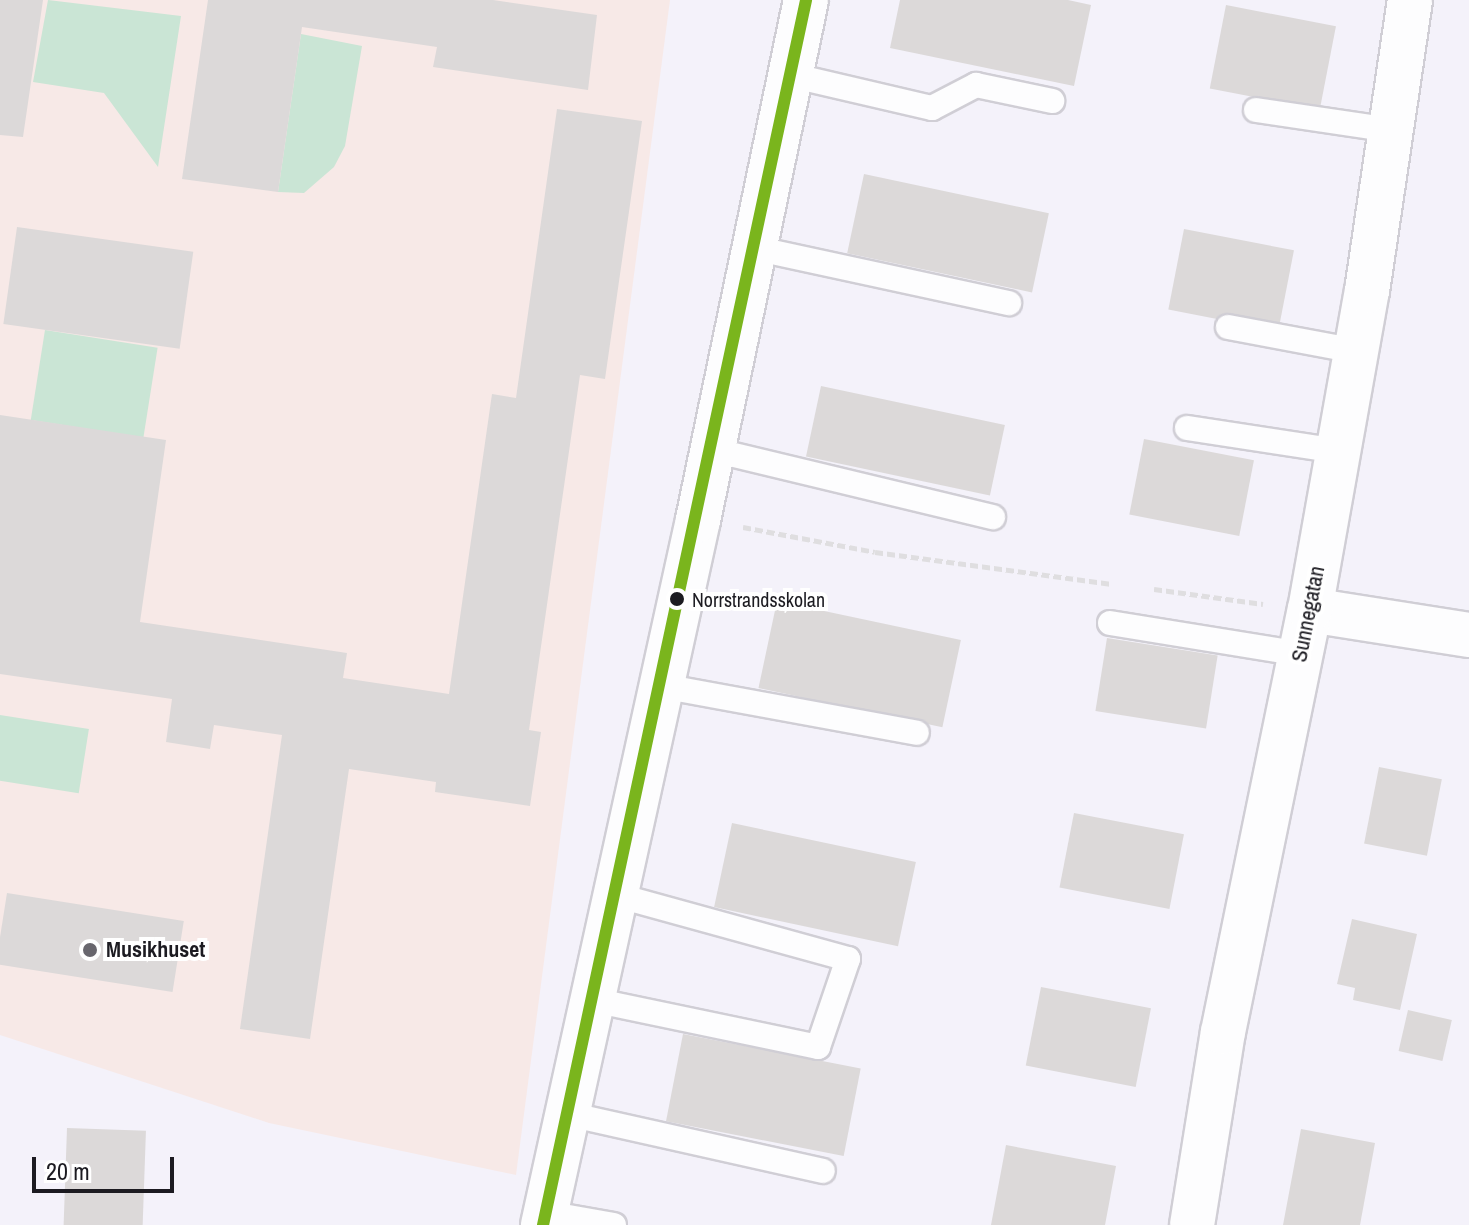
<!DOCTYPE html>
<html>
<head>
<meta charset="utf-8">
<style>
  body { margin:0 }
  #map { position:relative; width:1469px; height:1225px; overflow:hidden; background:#f4f2fa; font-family:"Archivo Narrow",sans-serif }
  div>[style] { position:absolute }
  .education>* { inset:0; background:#f7e9e7 }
  .green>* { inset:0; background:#cae5d5; transform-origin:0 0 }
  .building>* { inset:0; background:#dcd9d9; transform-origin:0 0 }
  .path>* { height:5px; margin-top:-2.5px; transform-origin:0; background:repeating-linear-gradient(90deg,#dfdee0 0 8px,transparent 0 12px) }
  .roads { filter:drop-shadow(2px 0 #d0ced5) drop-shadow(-2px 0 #d0ced5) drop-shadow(0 2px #d0ced5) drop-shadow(0 -2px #d0ced5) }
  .lane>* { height:24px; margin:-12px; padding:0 12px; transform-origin:12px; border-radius:12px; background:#fdfdfe }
  .street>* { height:44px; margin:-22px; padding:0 22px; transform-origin:22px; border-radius:22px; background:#fdfdfe }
  .secondary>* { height:44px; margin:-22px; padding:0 22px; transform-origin:22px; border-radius:22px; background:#fdfdfe }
  .bus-1>* { height:12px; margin:-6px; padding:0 6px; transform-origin:6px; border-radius:6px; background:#7ab51d }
  .dots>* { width:22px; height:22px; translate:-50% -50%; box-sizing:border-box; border:4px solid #fff; border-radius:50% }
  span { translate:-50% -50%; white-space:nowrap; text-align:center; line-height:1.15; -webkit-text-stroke:8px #fff; paint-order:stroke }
  .bus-label { font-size:20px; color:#1c1b21 }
  .left { translate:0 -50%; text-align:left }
  .street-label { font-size:22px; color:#1c1b21 }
  .poi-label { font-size:22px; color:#1c1b21; font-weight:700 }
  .scale { position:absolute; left:32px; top:1157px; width:142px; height:36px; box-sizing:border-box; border:4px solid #1c1b21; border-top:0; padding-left:10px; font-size:24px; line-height:28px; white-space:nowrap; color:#1c1b21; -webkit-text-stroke:6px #fff; paint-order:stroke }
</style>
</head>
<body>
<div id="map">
  <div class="education">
    <i style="clip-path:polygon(0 0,670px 0,516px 1175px,269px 1123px,0 1035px)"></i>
  </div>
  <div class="green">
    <i style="clip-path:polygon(48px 0,181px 16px,158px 167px,104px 93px,33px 82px)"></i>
    <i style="clip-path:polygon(301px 34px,362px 46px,345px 146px,334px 167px,304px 193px,278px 192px)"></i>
    <i style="left:45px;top:330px;width:114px;height:91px;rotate:9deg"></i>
    <i style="left:0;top:715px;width:90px;height:65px;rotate:9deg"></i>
  </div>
  <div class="building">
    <i style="clip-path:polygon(0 0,43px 0,23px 137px,0 135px)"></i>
    <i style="clip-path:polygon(208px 0,493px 0,597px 15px,588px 90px,433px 67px,437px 47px,302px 27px,278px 192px,182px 179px)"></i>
    <i style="clip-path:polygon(900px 0,1068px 0,1091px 5px,1074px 86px,890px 48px)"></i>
    <i style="left:1226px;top:5px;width:112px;height:85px;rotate:11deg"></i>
    <i style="clip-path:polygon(557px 109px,642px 121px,605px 379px,580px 375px,529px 730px,541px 732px,530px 806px,435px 792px,436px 782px,349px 769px,310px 1039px,240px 1029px,282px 735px,214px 725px,210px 749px,166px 742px,172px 699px,0 674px,0 415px,166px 440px,140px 622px,347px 653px,343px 678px,449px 694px,492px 394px,516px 398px)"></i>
    <i style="left:864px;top:174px;width:189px;height:81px;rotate:12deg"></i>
    <i style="left:17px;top:227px;width:178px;height:98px;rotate:8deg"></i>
    <i style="left:1184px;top:229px;width:112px;height:82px;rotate:11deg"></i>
    <i style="left:821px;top:386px;width:188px;height:72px;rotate:12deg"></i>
    <i style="left:1144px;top:439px;width:112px;height:77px;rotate:11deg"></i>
    <i style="left:777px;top:601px;width:188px;height:89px;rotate:12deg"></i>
    <i style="left:1107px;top:638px;width:112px;height:74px;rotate:9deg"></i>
    <i style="left:1379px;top:767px;width:64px;height:78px;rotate:11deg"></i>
    <i style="left:1074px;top:813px;width:112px;height:76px;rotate:11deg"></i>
    <i style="left:732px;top:823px;width:188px;height:86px;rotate:12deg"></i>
    <i style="left:7px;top:893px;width:179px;height:72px;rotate:9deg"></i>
    <i style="clip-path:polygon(1352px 919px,1417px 934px,1400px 1010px,1353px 1000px,1355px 988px,1337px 984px)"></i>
    <i style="left:1041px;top:987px;width:112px;height:80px;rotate:11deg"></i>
    <i style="left:1408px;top:1010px;width:45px;height:42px;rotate:13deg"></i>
    <i style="left:683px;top:1034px;width:181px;height:89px;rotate:11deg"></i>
    <i style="left:67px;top:1128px;width:79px;height:97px;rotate:2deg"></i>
    <i style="clip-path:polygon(1301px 1129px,1375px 1143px,1360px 1225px,1283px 1225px)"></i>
    <i style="clip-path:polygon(1006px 1145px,1116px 1166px,1105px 1225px,991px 1225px)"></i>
  </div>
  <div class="path">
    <i style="left:743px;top:527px;width:134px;rotate:10.7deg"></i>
    <i style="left:875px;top:552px;width:239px;rotate:7.7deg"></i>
    <i style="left:1154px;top:589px;width:110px;rotate:7.8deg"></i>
  </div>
  <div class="roads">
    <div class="lane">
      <i style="left:790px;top:75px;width:146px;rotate:13.1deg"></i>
      <i style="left:932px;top:108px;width:50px;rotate:-27.6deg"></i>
      <i style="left:976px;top:85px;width:78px;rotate:11.9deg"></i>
      <i style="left:1256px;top:110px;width:136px;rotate:8.4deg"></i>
      <i style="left:754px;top:248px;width:261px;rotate:12.2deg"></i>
      <i style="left:1228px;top:327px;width:130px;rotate:10.6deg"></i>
      <i style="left:1187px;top:428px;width:153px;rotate:8.7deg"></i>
      <i style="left:713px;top:450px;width:288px;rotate:13.5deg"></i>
      <i style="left:1110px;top:623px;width:193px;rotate:9.2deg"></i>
      <i style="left:662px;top:686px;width:259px;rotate:10.4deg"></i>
      <i style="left:593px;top:1000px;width:230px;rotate:11.8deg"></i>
      <i style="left:818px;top:1047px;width:93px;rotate:-71.2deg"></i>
      <i style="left:848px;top:959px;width:241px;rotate:-164.6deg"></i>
      <i style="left:568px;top:1114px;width:261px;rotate:12.6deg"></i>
      <i style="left:546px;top:1213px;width:69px;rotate:10deg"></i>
    </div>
    <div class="street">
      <i style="left:1310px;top:610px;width:161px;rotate:8.9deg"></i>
      <i style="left:1192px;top:1225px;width:195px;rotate:-80.9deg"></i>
      <i style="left:1223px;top:1032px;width:431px;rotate:-78.4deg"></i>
      <i style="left:1310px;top:610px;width:324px;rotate:-79.9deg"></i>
      <i style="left:1367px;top:291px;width:294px;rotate:-81.6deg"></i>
    </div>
    <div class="secondary">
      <i style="left:543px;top:1225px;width:722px;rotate:-77.6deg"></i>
      <i style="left:698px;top:520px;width:531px;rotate:-78.27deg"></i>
    </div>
  </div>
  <div class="bus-1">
    <i style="left:543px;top:1225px;width:1253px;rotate:-77.88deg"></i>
  </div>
  <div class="dots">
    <i style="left:677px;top:599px;background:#1c1b21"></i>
    <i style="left:90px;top:950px;background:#68666d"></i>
  </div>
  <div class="bus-label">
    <span class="left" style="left:692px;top:599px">Norrstrandsskolan</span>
  </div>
  <div class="street-label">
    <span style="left:1308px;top:614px;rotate:-79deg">Sunnegatan</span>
  </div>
  <div class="poi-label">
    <span class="left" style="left:106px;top:950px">Musikhuset</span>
  </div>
  <div class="scale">20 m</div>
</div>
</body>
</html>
